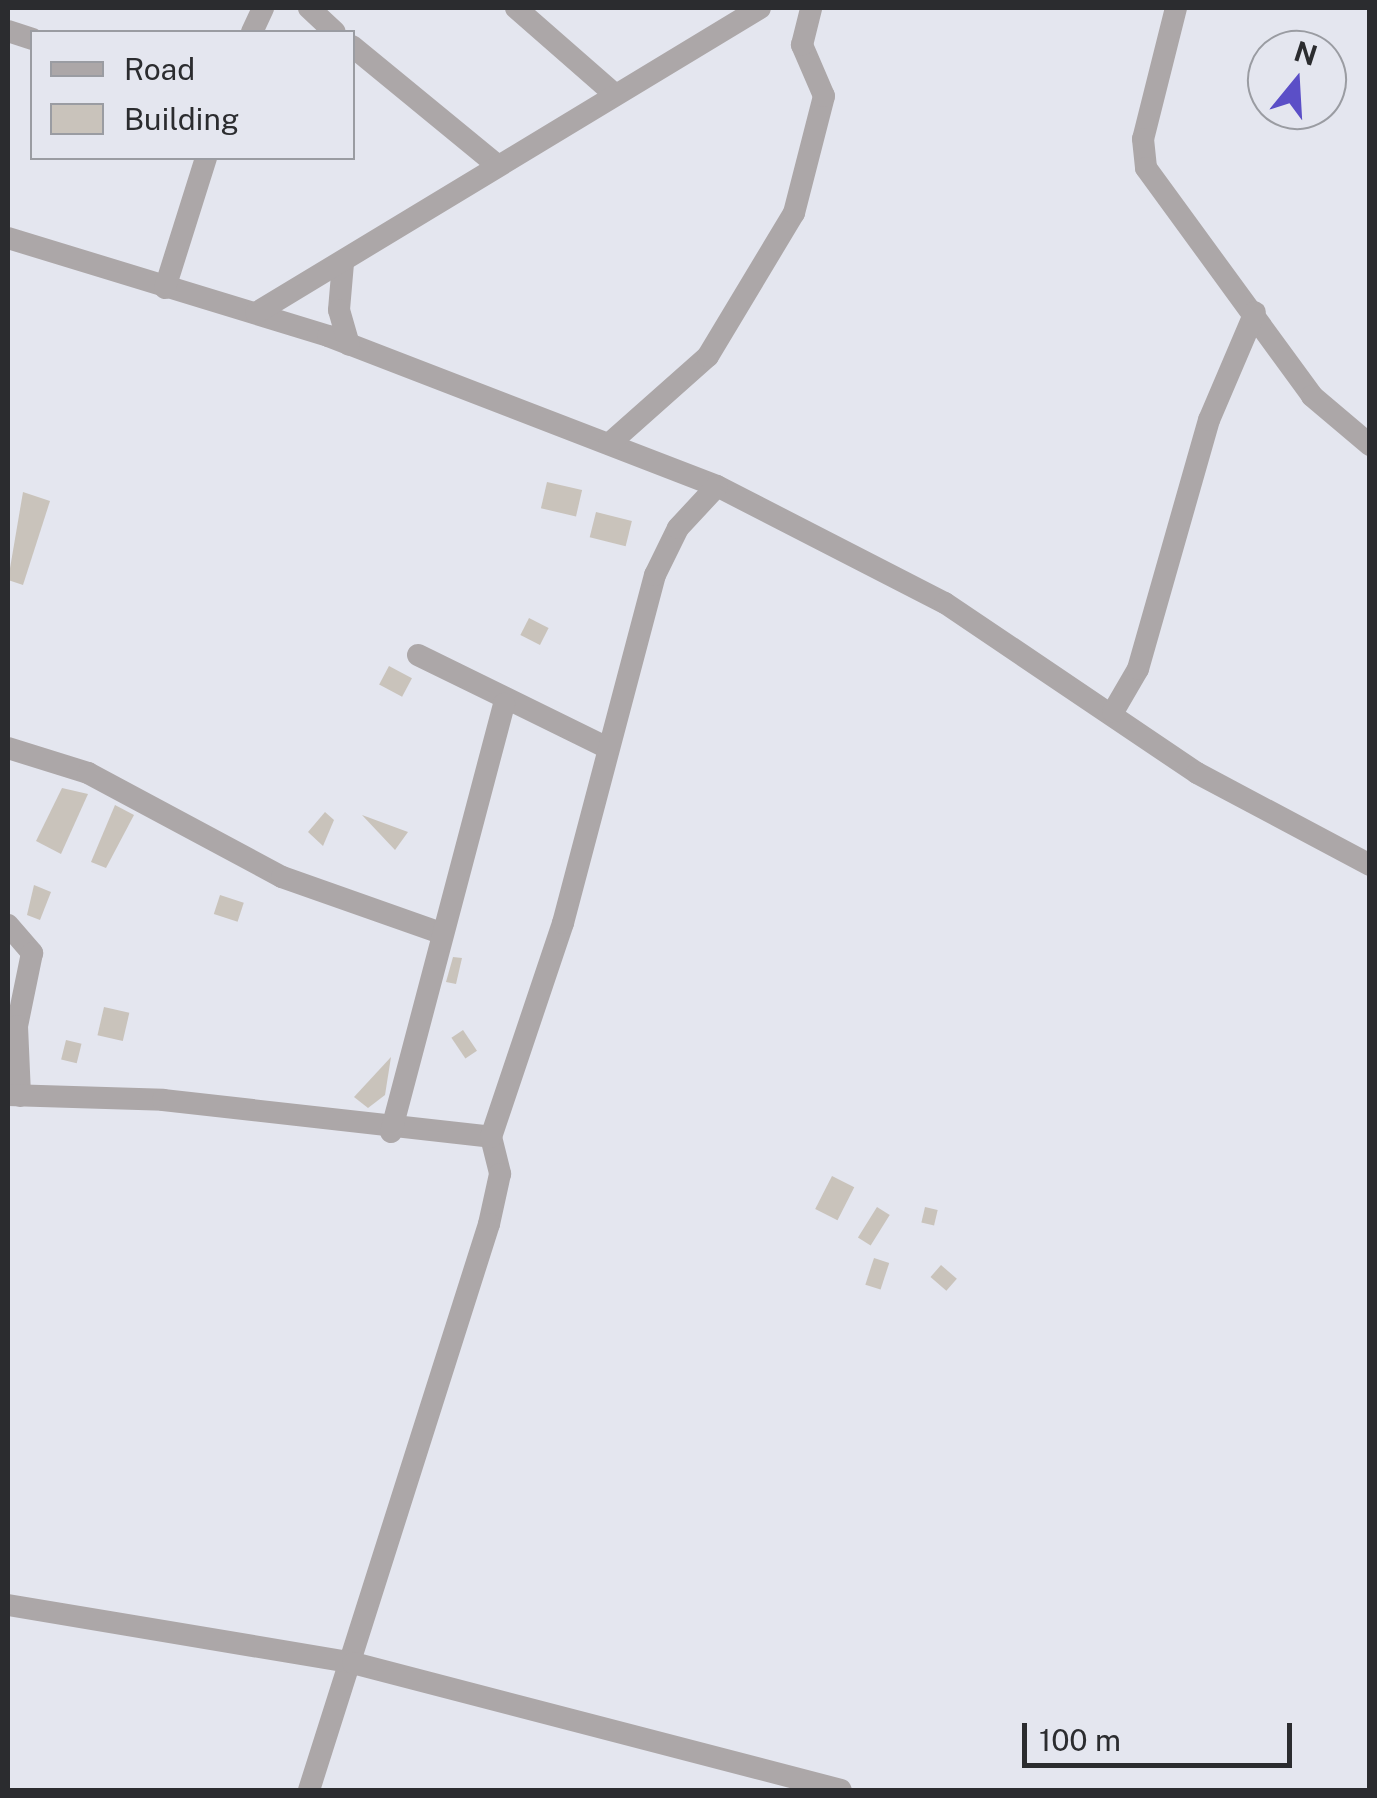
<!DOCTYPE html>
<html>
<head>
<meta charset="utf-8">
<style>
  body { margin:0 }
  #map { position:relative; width:1377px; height:1798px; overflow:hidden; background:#e4e6ef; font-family:"Public Sans",sans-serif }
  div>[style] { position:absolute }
  .building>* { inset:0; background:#c9c3bb; transform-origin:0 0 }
  .minor>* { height:22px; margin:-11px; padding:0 11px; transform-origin:11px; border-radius:11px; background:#aca7a8 }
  span { translate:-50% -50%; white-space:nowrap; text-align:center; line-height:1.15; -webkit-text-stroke:9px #e4e6ef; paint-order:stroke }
  .frame { position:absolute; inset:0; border:10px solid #2b2c2f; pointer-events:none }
  .legend { position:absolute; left:30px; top:30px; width:325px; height:130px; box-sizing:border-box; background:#e4e6ef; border:2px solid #9a9ca2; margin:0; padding:12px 18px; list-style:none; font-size:30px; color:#2b2c2f }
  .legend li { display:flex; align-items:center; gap:20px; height:50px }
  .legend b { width:50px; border:2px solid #9a9ca2 }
  .north { position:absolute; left:1247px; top:30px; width:100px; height:100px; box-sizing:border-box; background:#e4e6ef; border:2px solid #9a9ca2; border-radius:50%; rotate:18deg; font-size:28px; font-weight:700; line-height:40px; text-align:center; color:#2b2c2f }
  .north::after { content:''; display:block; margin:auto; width:35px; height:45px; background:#5b4fc7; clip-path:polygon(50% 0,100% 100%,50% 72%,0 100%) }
  .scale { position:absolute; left:1022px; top:1723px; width:270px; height:45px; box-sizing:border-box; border:5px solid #2b2c2f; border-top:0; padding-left:12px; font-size:30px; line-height:35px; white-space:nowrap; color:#2b2c2f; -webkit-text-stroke:8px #e4e6ef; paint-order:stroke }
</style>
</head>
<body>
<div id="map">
  <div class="building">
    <i style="left:547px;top:482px;width:36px;height:27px;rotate:13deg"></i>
    <i style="clip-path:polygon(23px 492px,50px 501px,23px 585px,8px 580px)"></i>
    <i style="left:596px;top:512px;width:37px;height:26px;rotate:14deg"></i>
    <i style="left:529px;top:618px;width:22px;height:19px;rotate:27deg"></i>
    <i style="left:389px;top:666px;width:26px;height:21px;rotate:28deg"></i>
    <i style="clip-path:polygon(62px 788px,88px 794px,61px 854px,36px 841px)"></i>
    <i style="clip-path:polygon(115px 805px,134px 815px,106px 868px,91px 862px)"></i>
    <i style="clip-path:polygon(325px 812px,334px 820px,323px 846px,308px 832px)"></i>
    <i style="clip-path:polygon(362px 815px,408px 832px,395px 850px)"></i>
    <i style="clip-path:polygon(34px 885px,51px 892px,40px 920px,27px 915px)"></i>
    <i style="left:220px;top:895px;width:25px;height:20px;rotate:18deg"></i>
    <i style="clip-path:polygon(453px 957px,462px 958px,456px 984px,446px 982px)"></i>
    <i style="left:104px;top:1007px;width:26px;height:29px;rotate:13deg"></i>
    <i style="left:463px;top:1030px;width:25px;height:14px;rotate:56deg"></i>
    <i style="left:66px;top:1040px;width:16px;height:20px;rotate:14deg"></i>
    <i style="clip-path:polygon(391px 1057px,385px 1095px,368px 1108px,354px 1097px)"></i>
    <i style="left:832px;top:1176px;width:25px;height:37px;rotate:27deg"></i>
    <i style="left:877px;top:1207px;width:15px;height:36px;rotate:32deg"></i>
    <i style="left:925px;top:1207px;width:13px;height:16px;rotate:13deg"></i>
    <i style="left:874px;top:1258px;width:16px;height:28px;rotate:18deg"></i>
    <i style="left:941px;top:1265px;width:21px;height:16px;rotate:41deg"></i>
  </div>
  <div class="minor">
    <i style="left:309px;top:8px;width:35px;rotate:43deg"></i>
    <i style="left:516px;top:8px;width:128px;rotate:41.2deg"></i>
    <i style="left:1176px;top:8px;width:135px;rotate:104.1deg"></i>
    <i style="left:1143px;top:139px;width:29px;rotate:84deg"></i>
    <i style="left:1146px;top:168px;width:282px;rotate:53.9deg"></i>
    <i style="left:1312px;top:396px;width:76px;rotate:40.2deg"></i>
    <i style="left:8px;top:31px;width:25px;rotate:18deg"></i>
    <i style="left:252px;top:32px;width:26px;rotate:-65deg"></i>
    <i style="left:352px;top:46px;width:188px;rotate:39.4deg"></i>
    <i style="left:8px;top:238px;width:335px;rotate:17deg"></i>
    <i style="left:328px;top:336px;width:417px;rotate:21.1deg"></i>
    <i style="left:717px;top:486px;width:256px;rotate:27.2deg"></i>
    <i style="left:945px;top:603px;width:304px;rotate:34deg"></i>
    <i style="left:1197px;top:773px;width:196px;rotate:28deg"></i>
    <i style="left:343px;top:263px;width:47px;rotate:94.9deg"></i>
    <i style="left:339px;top:310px;width:36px;rotate:74deg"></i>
    <i style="left:165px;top:288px;width:136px;rotate:-72.5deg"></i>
    <i style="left:256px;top:313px;width:589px;rotate:-31.18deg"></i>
    <i style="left:609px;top:444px;width:132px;rotate:-41.6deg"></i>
    <i style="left:708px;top:356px;width:167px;rotate:-59deg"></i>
    <i style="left:794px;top:213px;width:121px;rotate:-75.6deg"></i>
    <i style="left:824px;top:96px;width:56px;rotate:-113.3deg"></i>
    <i style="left:802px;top:45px;width:38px;rotate:-76deg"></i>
    <i style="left:418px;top:655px;width:207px;rotate:26.1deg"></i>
    <i style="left:1113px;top:712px;width:50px;rotate:-59.8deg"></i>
    <i style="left:1138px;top:669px;width:259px;rotate:-74.1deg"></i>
    <i style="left:1209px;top:420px;width:117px;rotate:-66.9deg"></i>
    <i style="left:8px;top:748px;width:84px;rotate:17.4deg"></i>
    <i style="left:88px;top:773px;width:220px;rotate:28.2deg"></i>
    <i style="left:282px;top:877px;width:165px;rotate:19.4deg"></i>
    <i style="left:8px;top:925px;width:37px;rotate:49deg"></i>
    <i style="left:32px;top:953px;width:75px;rotate:101.6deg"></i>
    <i style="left:17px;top:1026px;width:70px;rotate:87.5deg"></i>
    <i style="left:8px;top:1095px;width:155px;rotate:1.8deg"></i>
    <i style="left:163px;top:1100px;width:330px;rotate:6.4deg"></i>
    <i style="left:491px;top:1137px;width:38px;rotate:76deg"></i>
    <i style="left:500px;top:1174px;width:51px;rotate:102.4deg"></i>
    <i style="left:489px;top:1224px;width:594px;rotate:107.64deg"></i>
    <i style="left:391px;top:1132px;width:443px;rotate:-75.2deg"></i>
    <i style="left:491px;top:1137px;width:226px;rotate:-71.4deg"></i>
    <i style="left:563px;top:923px;width:360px;rotate:-75.2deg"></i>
    <i style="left:655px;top:575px;width:52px;rotate:-63.9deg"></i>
    <i style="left:678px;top:528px;width:57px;rotate:-47.1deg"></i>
    <i style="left:8px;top:1605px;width:350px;rotate:9.5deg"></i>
    <i style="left:353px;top:1663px;width:504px;rotate:14.59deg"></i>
  </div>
  <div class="frame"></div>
  <ul class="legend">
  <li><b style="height:12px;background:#aca7a8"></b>Road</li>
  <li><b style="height:28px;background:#c9c3bb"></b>Building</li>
  </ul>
  <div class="north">N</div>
  <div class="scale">100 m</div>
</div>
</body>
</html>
